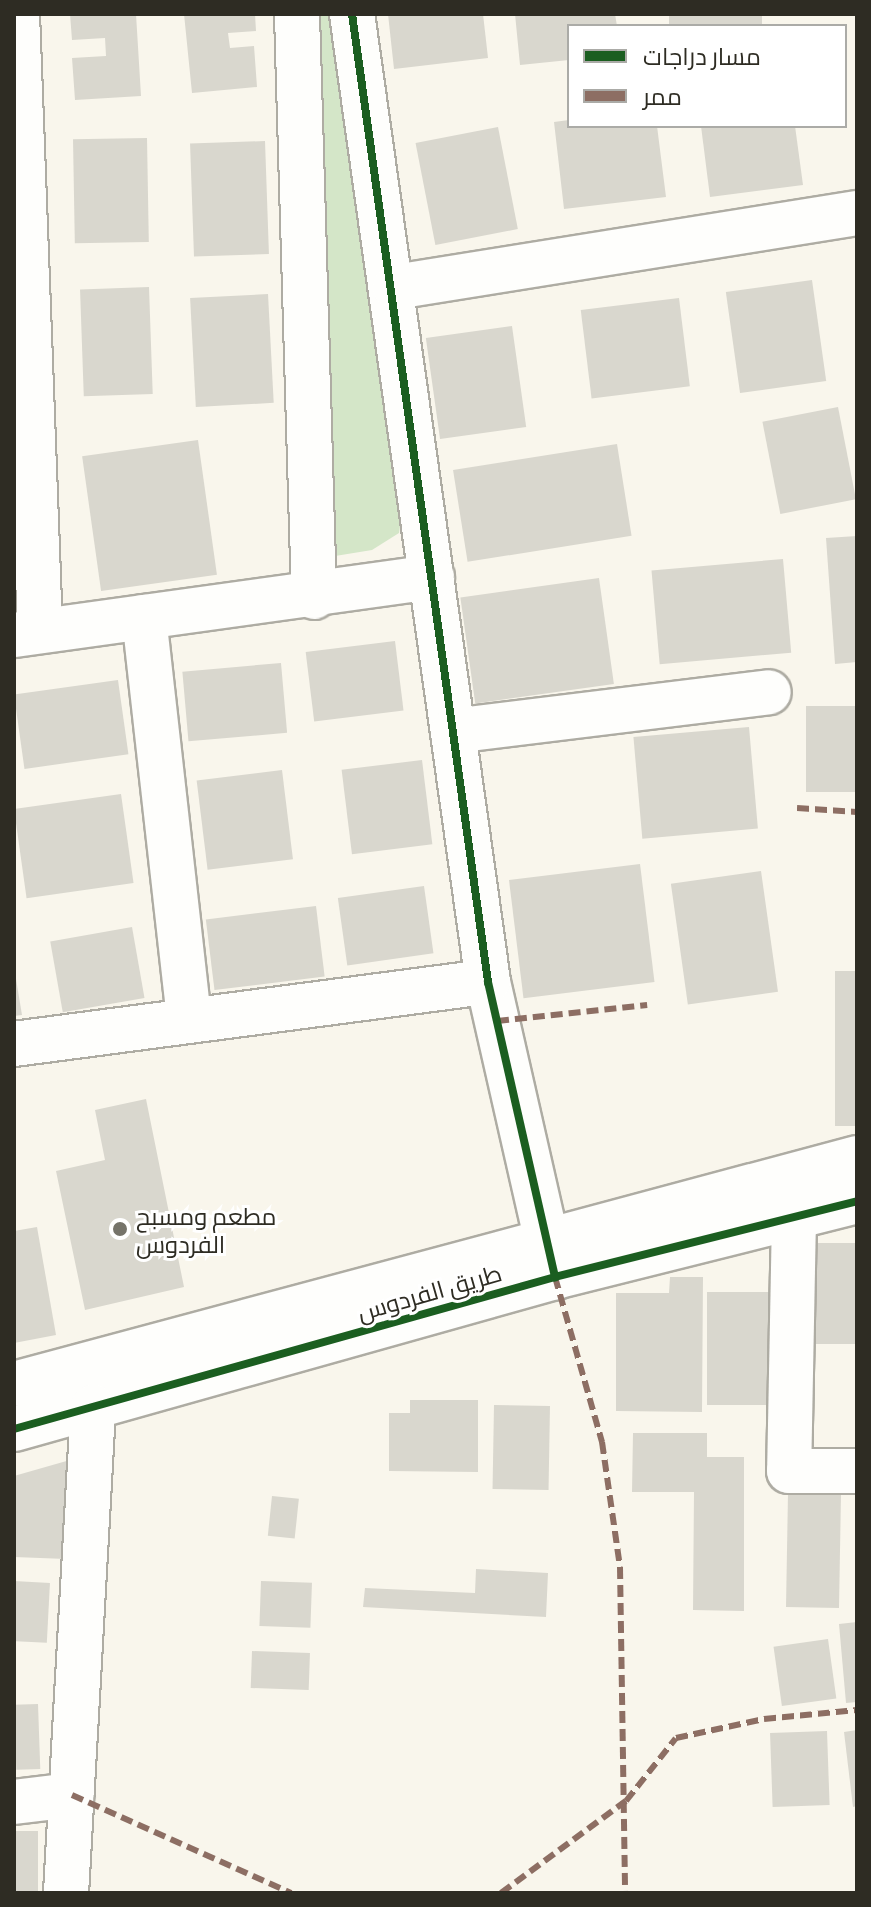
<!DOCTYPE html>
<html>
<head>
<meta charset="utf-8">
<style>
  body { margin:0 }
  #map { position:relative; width:871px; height:1907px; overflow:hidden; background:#f9f6ec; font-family:Literata,Cairo,serif }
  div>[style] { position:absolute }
  .green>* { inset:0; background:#d4e6c8 }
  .building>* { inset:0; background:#d9d7ce; transform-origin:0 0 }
  .roads { filter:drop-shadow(2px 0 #aeaca3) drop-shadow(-2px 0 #aeaca3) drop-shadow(0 2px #aeaca3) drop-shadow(0 -2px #aeaca3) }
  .minor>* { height:44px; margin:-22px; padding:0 22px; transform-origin:22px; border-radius:22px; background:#fefefc }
  .quiet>* { height:6px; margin-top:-3px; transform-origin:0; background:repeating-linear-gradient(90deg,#8d6e63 0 12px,transparent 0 18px) }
  .cycleway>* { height:8px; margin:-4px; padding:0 4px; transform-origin:4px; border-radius:4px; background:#1b5e20 }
  .dots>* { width:22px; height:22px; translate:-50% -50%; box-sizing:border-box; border:4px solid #fff; border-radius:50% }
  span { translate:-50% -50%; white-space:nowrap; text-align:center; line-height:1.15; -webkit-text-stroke:6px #fff; paint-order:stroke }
  .poi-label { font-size:24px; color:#2e2c23 }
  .left { translate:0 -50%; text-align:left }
  .street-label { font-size:24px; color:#2e2c23 }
  .frame { position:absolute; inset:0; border:16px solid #2e2c23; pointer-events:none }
  .legend { position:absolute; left:567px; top:24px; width:280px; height:104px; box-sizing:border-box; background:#fff; border:2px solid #ababa7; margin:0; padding:10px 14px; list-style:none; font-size:24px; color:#2e2c23 }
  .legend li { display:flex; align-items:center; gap:16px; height:40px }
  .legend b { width:40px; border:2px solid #ababa7 }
</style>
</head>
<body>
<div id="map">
  <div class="green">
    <i style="clip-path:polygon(317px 14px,331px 14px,406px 484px,399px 533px,372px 550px,329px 557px)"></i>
  </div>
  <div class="building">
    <i style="clip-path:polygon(70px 14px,136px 14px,141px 96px,75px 100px,72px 58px,106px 56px,105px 38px,72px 40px)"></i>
    <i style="clip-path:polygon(184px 14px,255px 14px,256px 31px,228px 33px,230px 48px,254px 46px,257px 87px,192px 93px)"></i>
    <i style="clip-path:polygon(388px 14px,483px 14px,488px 58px,394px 69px)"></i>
    <i style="clip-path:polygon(515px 14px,615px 14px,617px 26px,569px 26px,569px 60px,520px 65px)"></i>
    <i style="left:669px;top:14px;width:93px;height:12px"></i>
    <i style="clip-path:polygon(569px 120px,569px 126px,657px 126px,666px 197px,564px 209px,554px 122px)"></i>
    <i style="clip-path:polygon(701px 126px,795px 126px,803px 185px,710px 197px)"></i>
    <i style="left:498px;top:127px;width:104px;height:84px;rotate:79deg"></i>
    <i style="left:147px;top:138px;width:104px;height:74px;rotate:89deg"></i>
    <i style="left:265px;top:141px;width:113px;height:75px;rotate:88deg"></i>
    <i style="left:812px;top:280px;width:102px;height:87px;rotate:82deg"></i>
    <i style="left:149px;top:287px;width:107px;height:69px;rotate:88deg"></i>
    <i style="left:268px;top:294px;width:109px;height:78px;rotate:87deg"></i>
    <i style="left:679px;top:298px;width:89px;height:99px;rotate:83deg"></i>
    <i style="left:512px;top:326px;width:102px;height:87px;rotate:82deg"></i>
    <i style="left:838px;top:407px;width:94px;height:77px;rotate:79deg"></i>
    <i style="left:198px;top:440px;width:136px;height:117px;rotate:82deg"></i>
    <i style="left:617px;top:444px;width:93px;height:166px;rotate:81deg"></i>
    <i style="clip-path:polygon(857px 536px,857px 662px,835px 664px,826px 538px)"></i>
    <i style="left:783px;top:559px;width:94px;height:132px;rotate:85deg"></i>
    <i style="left:599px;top:578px;width:107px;height:140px;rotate:82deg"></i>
    <i style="left:395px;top:641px;width:70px;height:90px;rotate:83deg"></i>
    <i style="left:281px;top:663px;width:70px;height:99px;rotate:85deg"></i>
    <i style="left:118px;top:680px;width:75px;height:105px;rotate:82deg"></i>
    <i style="left:857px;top:706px;width:86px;height:51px;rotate:90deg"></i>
    <i style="left:749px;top:727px;width:102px;height:116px;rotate:85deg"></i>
    <i style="left:422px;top:760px;width:85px;height:81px;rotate:83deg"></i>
    <i style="left:282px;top:770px;width:90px;height:86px;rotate:83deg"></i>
    <i style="left:121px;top:794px;width:90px;height:108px;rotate:82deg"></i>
    <i style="left:640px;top:864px;width:119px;height:132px;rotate:83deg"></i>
    <i style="left:761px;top:871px;width:122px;height:91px;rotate:82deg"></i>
    <i style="left:424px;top:886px;width:68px;height:87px;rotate:82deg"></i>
    <i style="left:316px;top:906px;width:71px;height:111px;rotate:83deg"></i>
    <i style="left:132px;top:927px;width:72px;height:83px;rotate:80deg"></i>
    <i style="clip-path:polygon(14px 967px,22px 1015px,14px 1016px)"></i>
    <i style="left:835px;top:971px;width:22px;height:155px"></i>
    <i style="clip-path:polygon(146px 1099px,184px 1287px,85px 1310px,56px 1171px,105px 1160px,95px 1110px)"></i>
    <i style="clip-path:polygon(37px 1227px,56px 1335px,14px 1343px,14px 1231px)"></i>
    <i style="left:857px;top:1243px;width:101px;height:41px;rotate:90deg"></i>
    <i style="clip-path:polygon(670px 1277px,703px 1277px,702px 1412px,616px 1411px,616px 1293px,669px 1293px)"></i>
    <i style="left:707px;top:1292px;width:66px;height:113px"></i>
    <i style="clip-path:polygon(410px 1400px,478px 1400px,478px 1472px,389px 1471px,389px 1413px,410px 1413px)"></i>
    <i style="left:494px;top:1405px;width:56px;height:84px;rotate:1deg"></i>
    <i style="clip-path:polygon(633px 1433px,707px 1433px,707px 1457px,744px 1457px,744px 1611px,693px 1610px,694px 1492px,632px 1492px)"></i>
    <i style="clip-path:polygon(70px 1460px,66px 1559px,14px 1557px,14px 1476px)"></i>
    <i style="left:788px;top:1493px;width:53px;height:114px;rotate:1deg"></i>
    <i style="left:272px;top:1496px;width:27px;height:40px;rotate:6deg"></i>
    <i style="clip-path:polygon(476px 1569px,548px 1573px,546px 1617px,363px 1607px,365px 1588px,475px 1593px)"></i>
    <i style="left:14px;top:1581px;width:36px;height:60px;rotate:3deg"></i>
    <i style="left:261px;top:1581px;width:51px;height:45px;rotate:2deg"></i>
    <i style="clip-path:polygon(857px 1622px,857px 1702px,846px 1703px,839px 1624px)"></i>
    <i style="left:828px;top:1639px;width:60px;height:55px;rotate:82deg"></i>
    <i style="left:252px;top:1651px;width:58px;height:37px;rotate:2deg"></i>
    <i style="left:38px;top:1704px;width:65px;height:24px;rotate:88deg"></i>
    <i style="clip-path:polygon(857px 1730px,857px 1806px,853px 1807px,844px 1732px)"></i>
    <i style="left:827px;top:1731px;width:74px;height:57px;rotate:88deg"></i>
    <i style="left:14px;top:1831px;width:24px;height:62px"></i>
  </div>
  <div class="roads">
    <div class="minor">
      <i style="left:17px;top:14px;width:616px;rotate:87.86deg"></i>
      <i style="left:297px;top:14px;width:583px;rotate:88.33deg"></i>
      <i style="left:352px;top:14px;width:978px;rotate:82deg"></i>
      <i style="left:488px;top:982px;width:303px;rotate:77.2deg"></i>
      <i style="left:395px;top:287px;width:468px;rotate:-9.1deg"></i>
      <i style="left:144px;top:617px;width:406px;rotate:83.6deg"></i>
      <i style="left:14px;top:635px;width:422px;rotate:-7.9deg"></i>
      <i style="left:453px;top:731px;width:318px;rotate:-7deg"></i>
      <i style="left:14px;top:1044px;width:478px;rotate:-7.5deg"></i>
      <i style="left:794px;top:1217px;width:254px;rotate:91.1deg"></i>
      <i style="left:789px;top:1471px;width:68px"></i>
      <i style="left:14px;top:1384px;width:873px;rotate:-15.01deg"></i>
      <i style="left:14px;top:1429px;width:562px;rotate:-15.69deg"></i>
      <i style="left:555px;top:1277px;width:311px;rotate:-14.1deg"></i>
      <i style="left:14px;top:1802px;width:58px;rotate:-6.9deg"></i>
      <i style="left:66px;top:1893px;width:487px;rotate:-86.8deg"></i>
    </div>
  </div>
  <div class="quiet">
    <i style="left:797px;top:808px;width:60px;rotate:3.8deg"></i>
    <i style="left:497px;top:1021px;width:151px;rotate:-6.1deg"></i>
    <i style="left:555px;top:1277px;width:172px;rotate:74.1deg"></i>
    <i style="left:602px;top:1442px;width:126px;rotate:81.8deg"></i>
    <i style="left:620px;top:1567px;width:326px;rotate:89.1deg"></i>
    <i style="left:72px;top:1795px;width:240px;rotate:24.1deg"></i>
    <i style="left:501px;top:1893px;width:155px;rotate:-36.4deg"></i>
    <i style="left:626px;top:1801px;width:80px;rotate:-51.6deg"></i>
    <i style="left:676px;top:1738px;width:90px;rotate:-12.2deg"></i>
    <i style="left:764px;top:1719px;width:93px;rotate:-5.5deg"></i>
  </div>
  <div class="cycleway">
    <i style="left:352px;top:14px;width:978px;rotate:82deg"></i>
    <i style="left:488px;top:982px;width:303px;rotate:77.2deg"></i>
    <i style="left:14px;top:1429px;width:562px;rotate:-15.69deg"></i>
    <i style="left:555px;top:1277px;width:311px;rotate:-14.1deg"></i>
  </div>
  <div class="dots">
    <i style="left:120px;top:1229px;background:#757369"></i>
  </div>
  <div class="poi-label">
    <span class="left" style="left:136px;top:1229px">مطعم ومسبح<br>الفردوس</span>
  </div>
  <div class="street-label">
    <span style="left:429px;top:1291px;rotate:-16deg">طريق الفردوس</span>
  </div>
  <div class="frame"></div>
  <ul class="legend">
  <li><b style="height:10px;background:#1b5e20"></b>مسار دراجات</li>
  <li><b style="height:10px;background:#8d6e63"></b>ممر</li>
  </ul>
</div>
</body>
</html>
